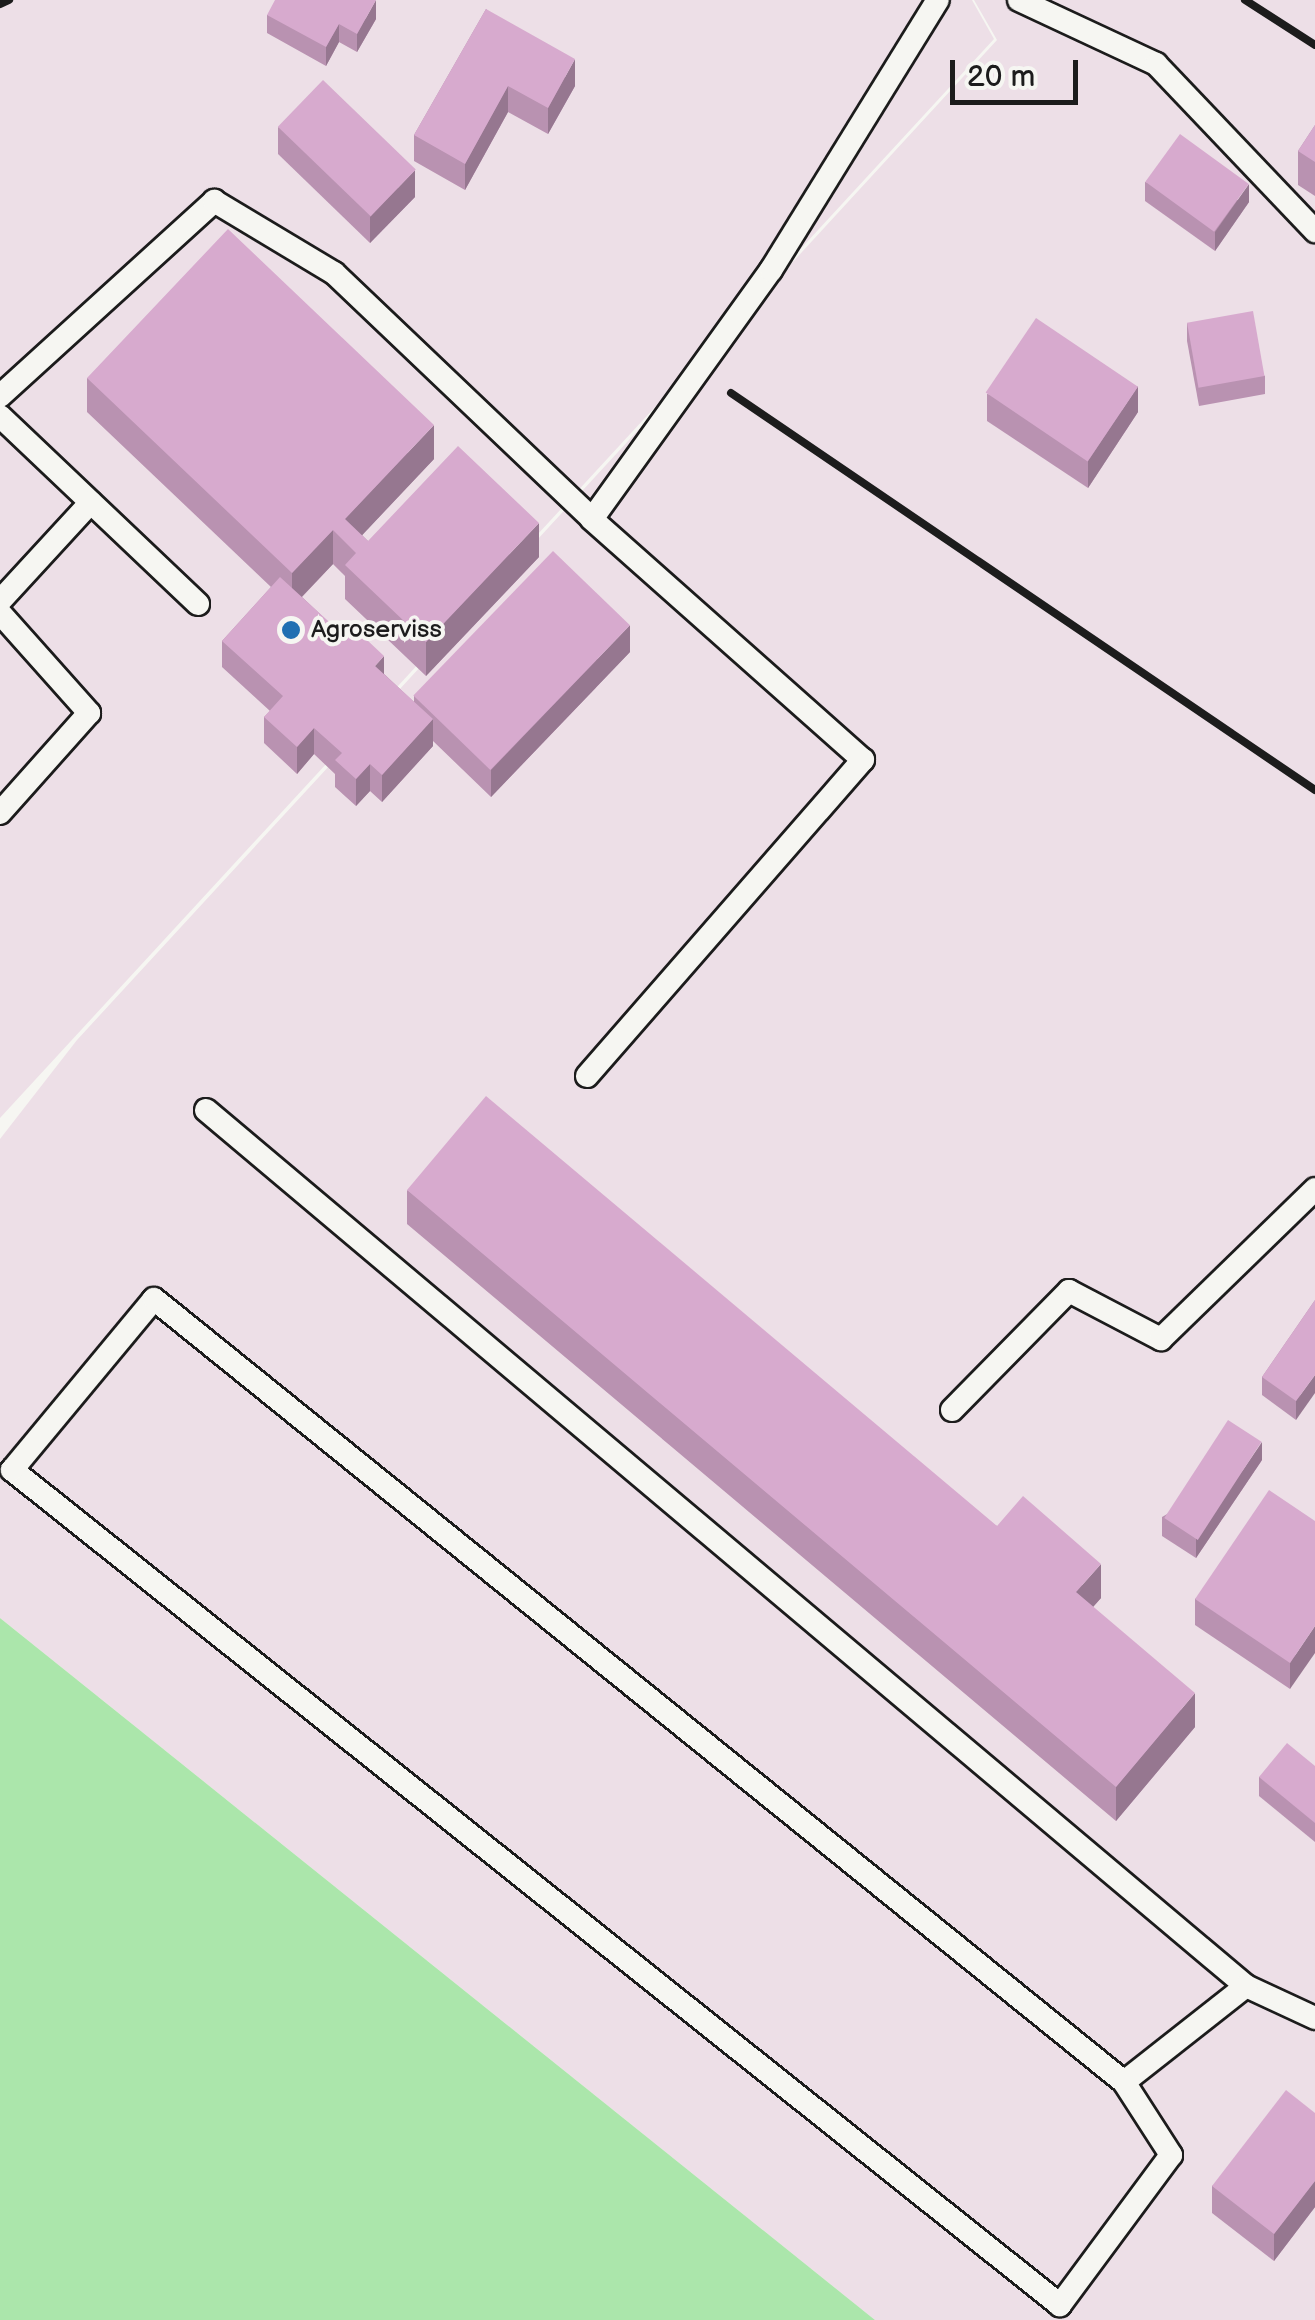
<!DOCTYPE html>
<html>
<head>
<meta charset="utf-8">
<style>
  body { margin:0 }
  #map { position:relative; width:1315px; height:2320px; overflow:hidden; background:#f6f6f2; font-family:"Balsamiq Sans",sans-serif }
  div>[style] { position:absolute }
  .built>* { inset:0; background:#eddfe7 }
  .green>* { inset:0; background:#abe6ab }
  .roads { filter:drop-shadow(2px 0 #1c1c1c) drop-shadow(-2px 0 #1c1c1c) drop-shadow(0 2px #1c1c1c) drop-shadow(0 -2px #1c1c1c) }
  .lane>* { height:22px; margin:-11px; padding:0 11px; transform-origin:11px; border-radius:11px; background:#f6f6f2 }
  .rail>* { height:8px; margin:-4px; padding:0 4px; transform-origin:4px; border-radius:4px; background:#1c1c1c }
  .wall>* { inset:0; background:#b992b1 }
  .shaded-wall>* { inset:0; background:#967790 }
  .building>* { inset:0; background:#d7aace; transform-origin:0 0 }
  .dots>* { width:28px; height:28px; translate:-50% -50%; box-sizing:border-box; border:5px solid #f6f6f2; border-radius:50% }
  span { translate:-50% -50%; white-space:nowrap; text-align:center; line-height:1.15; -webkit-text-stroke:8px #f6f6f2; paint-order:stroke }
  .poi-label { font-size:25px; color:#1c1c1c }
  .left { translate:0 -50%; text-align:left }
  .scale { position:absolute; left:950px; top:60px; width:128px; height:45px; box-sizing:border-box; border:5px solid #1c1c1c; border-top:0; padding-left:12px; font-size:30px; line-height:35px; white-space:nowrap; color:#1c1c1c; -webkit-text-stroke:8px #f6f6f2; paint-order:stroke }
</style>
</head>
<body>
<div id="map">
  <div class="built">
    <i style="clip-path:polygon(0 0,972px 0,994px 39px,0 1118px)"></i>
    <i style="clip-path:polygon(974px 0,1315px 0,1315px 2320px,875px 2320px,0 1618px,0 1139px,77px 1040px,997px 40px)"></i>
  </div>
  <div class="green">
    <i style="clip-path:polygon(0 1618px,875px 2320px,0 2320px)"></i>
  </div>
  <div class="roads">
    <div class="lane">
      <i style="left:1019px;top:0;width:151px;rotate:25deg"></i>
      <i style="left:1156px;top:64px;width:231px;rotate:46.4deg"></i>
      <i style="left:0;top:396px;width:290px;rotate:-42.3deg"></i>
      <i style="left:214px;top:201px;width:140px;rotate:31deg"></i>
      <i style="left:334px;top:273px;width:356px;rotate:43.6deg"></i>
      <i style="left:592px;top:519px;width:307px;rotate:-54.3deg"></i>
      <i style="left:771px;top:270px;width:317px;rotate:-58.3deg"></i>
      <i style="left:0;top:416px;width:273px;rotate:43.5deg"></i>
      <i style="left:0;top:601px;width:134px;rotate:-47.4deg"></i>
      <i style="left:0;top:613px;width:134px;rotate:48.3deg"></i>
      <i style="left:89px;top:713px;width:134px;rotate:131.7deg"></i>
      <i style="left:587px;top:1076px;width:420px;rotate:-48.9deg"></i>
      <i style="left:863px;top:760px;width:363px;rotate:-138.4deg"></i>
      <i style="left:206px;top:1110px;width:1360px;rotate:40.11deg"></i>
      <i style="left:1246px;top:1986px;width:76px;rotate:24.9deg"></i>
      <i style="left:952px;top:1410px;width:167px;rotate:-45.5deg"></i>
      <i style="left:1069px;top:1291px;width:104px;rotate:27.6deg"></i>
      <i style="left:1161px;top:1339px;width:215px;rotate:-44.2deg"></i>
      <i style="left:1124px;top:2082px;width:87px;rotate:57.2deg"></i>
      <i style="left:1171px;top:2155px;width:187px;rotate:126.5deg"></i>
      <i style="left:1060px;top:2305px;width:1340px;rotate:-141.45deg"></i>
      <i style="left:12px;top:1470px;width:222px;rotate:-50.3deg"></i>
      <i style="left:154px;top:1299px;width:1247px;rotate:38.91deg"></i>
      <i style="left:1124px;top:2082px;width:155px;rotate:-38.2deg"></i>
    </div>
  </div>
  <div class="rail">
    <i style="left:1245px;top:0;width:83px;rotate:32.7deg"></i>
    <i style="left:0;top:4px;width:10px;rotate:-24deg"></i>
    <i style="left:731px;top:393px;width:706px;rotate:34.21deg"></i>
  </div>
  <div class="wall">
    <i style="clip-path:polygon(486px 9px,575px 86px,548px 134px,508px 112px,465px 190px,414px 161px,414px 135px)"></i>
    <i style="clip-path:polygon(267px 15px,376px 19px,357px 52px,339px 42px,326px 66px,267px 33px)"></i>
    <i style="clip-path:polygon(1315px 125px,1315px 196px,1298px 185px,1298px 151px)"></i>
    <i style="clip-path:polygon(278px 127px,415px 197px,370px 243px,278px 154px)"></i>
    <i style="clip-path:polygon(1145px 182px,1249px 202px,1215px 251px,1145px 201px)"></i>
    <i style="clip-path:polygon(1187px 323px,1265px 376px,1265px 394px,1199px 406px,1187px 341px)"></i>
    <i style="clip-path:polygon(87px 378px,434px 459px,362px 535px,368px 541px,539px 557px,426px 676px,345px 599px,345px 576px,333px 564px,302px 597px,414px 702px,414px 696px,630px 652px,491px 797px,433px 741px,433px 746px,382px 802px,370px 791px,356px 806px,335px 787px,335px 774px,314px 754px,297px 774px,264px 743px,264px 717px,270px 711px,222px 667px,222px 641px,271px 587px,87px 412px)"></i>
    <i style="clip-path:polygon(987px 394px,1138px 412px,1088px 488px,987px 421px)"></i>
    <i style="clip-path:polygon(407px 1190px,997px 1526px,1101px 1598px,1093px 1607px,1195px 1727px,1116px 1821px,407px 1224px)"></i>
    <i style="clip-path:polygon(1315px 1300px,1296px 1420px,1262px 1395px,1262px 1377px)"></i>
    <i style="clip-path:polygon(1262px 1460px,1196px 1558px,1162px 1536px,1162px 1517px)"></i>
    <i style="clip-path:polygon(1315px 1521px,1290px 1689px,1195px 1625px,1195px 1599px)"></i>
    <i style="clip-path:polygon(1315px 1766px,1315px 1842px,1259px 1796px,1259px 1777px)"></i>
    <i style="clip-path:polygon(1315px 2113px,1315px 2207px,1274px 2261px,1212px 2213px,1212px 2186px)"></i>
  </div>
  <div class="shaded-wall">
    <i style="clip-path:polygon(376px 0,376px 19px,357px 52px,357px 34px)"></i>
    <i style="clip-path:polygon(339px 24px,339px 42px,326px 66px,326px 47px)"></i>
    <i style="clip-path:polygon(575px 59px,575px 86px,548px 134px,548px 108px)"></i>
    <i style="clip-path:polygon(508px 86px,508px 112px,465px 190px,465px 164px)"></i>
    <i style="clip-path:polygon(415px 170px,415px 197px,370px 243px,370px 217px)"></i>
    <i style="clip-path:polygon(1249px 184px,1249px 202px,1215px 251px,1215px 232px)"></i>
    <i style="clip-path:polygon(1138px 386px,1138px 412px,1088px 488px,1088px 461px)"></i>
    <i style="clip-path:polygon(434px 425px,434px 459px,351px 547px,345px 519px)"></i>
    <i style="clip-path:polygon(539px 523px,539px 557px,426px 676px,426px 642px)"></i>
    <i style="clip-path:polygon(333px 530px,333px 564px,292px 607px,292px 573px)"></i>
    <i style="clip-path:polygon(630px 625px,630px 652px,491px 797px,491px 770px)"></i>
    <i style="clip-path:polygon(384px 656px,384px 683px,375px 666px)"></i>
    <i style="clip-path:polygon(433px 719px,433px 746px,382px 802px,382px 775px)"></i>
    <i style="clip-path:polygon(314px 728px,314px 754px,297px 774px,297px 747px)"></i>
    <i style="clip-path:polygon(370px 764px,370px 791px,356px 806px,356px 779px)"></i>
    <i style="clip-path:polygon(1315px 1375px,1315px 1393px,1296px 1420px,1296px 1401px)"></i>
    <i style="clip-path:polygon(1262px 1442px,1262px 1460px,1196px 1558px,1196px 1539px)"></i>
    <i style="clip-path:polygon(1101px 1564px,1101px 1598px,1076px 1626px,1076px 1592px)"></i>
    <i style="clip-path:polygon(1315px 1626px,1315px 1653px,1290px 1689px,1290px 1663px)"></i>
    <i style="clip-path:polygon(1195px 1693px,1195px 1727px,1116px 1821px,1116px 1787px)"></i>
    <i style="clip-path:polygon(1315px 2181px,1315px 2207px,1274px 2261px,1274px 2234px)"></i>
  </div>
  <div class="building">
    <i style="clip-path:polygon(275px 0,376px 0,357px 34px,339px 24px,326px 47px,267px 15px)"></i>
    <i style="clip-path:polygon(486px 9px,575px 59px,548px 108px,508px 86px,465px 164px,414px 135px)"></i>
    <i style="left:323px;top:80px;width:129px;height:65px;rotate:44deg"></i>
    <i style="clip-path:polygon(1315px 125px,1315px 162px,1298px 151px)"></i>
    <i style="left:1180px;top:134px;width:85px;height:59px;rotate:36deg"></i>
    <i style="clip-path:polygon(228px 229px,434px 425px,345px 519px,368px 541px,458px 446px,539px 523px,426px 642px,345px 565px,356px 553px,333px 530px,292px 573px,87px 378px)"></i>
    <i style="left:1253px;top:311px;width:66px;height:67px;rotate:80deg"></i>
    <i style="left:1036px;top:318px;width:123px;height:90px;rotate:34deg"></i>
    <i style="left:553px;top:551px;width:107px;height:201px;rotate:44deg"></i>
    <i style="clip-path:polygon(280px 577px,340px 632px,349px 623px,384px 656px,375px 666px,433px 719px,382px 775px,370px 764px,356px 779px,335px 760px,342px 753px,314px 728px,297px 747px,264px 717px,283px 696px,222px 641px)"></i>
    <i style="clip-path:polygon(486px 1096px,997px 1526px,1023px 1496px,1101px 1564px,1076px 1592px,1195px 1693px,1116px 1787px,407px 1190px)"></i>
    <i style="clip-path:polygon(1315px 1300px,1315px 1375px,1296px 1401px,1262px 1377px)"></i>
    <i style="left:1228px;top:1420px;width:40px;height:117px;rotate:33deg"></i>
    <i style="clip-path:polygon(1269px 1490px,1315px 1521px,1315px 1626px,1290px 1663px,1195px 1599px)"></i>
    <i style="clip-path:polygon(1287px 1743px,1315px 1766px,1315px 1823px,1259px 1777px)"></i>
    <i style="clip-path:polygon(1286px 2090px,1315px 2113px,1315px 2181px,1274px 2234px,1212px 2186px)"></i>
  </div>
  <div class="dots">
    <i style="left:291px;top:630px;background:#1f6fb2"></i>
  </div>
  <div class="poi-label">
    <span class="left" style="left:311px;top:630px">Agroserviss</span>
  </div>
  <div class="scale">20 m</div>
</div>
</body>
</html>
